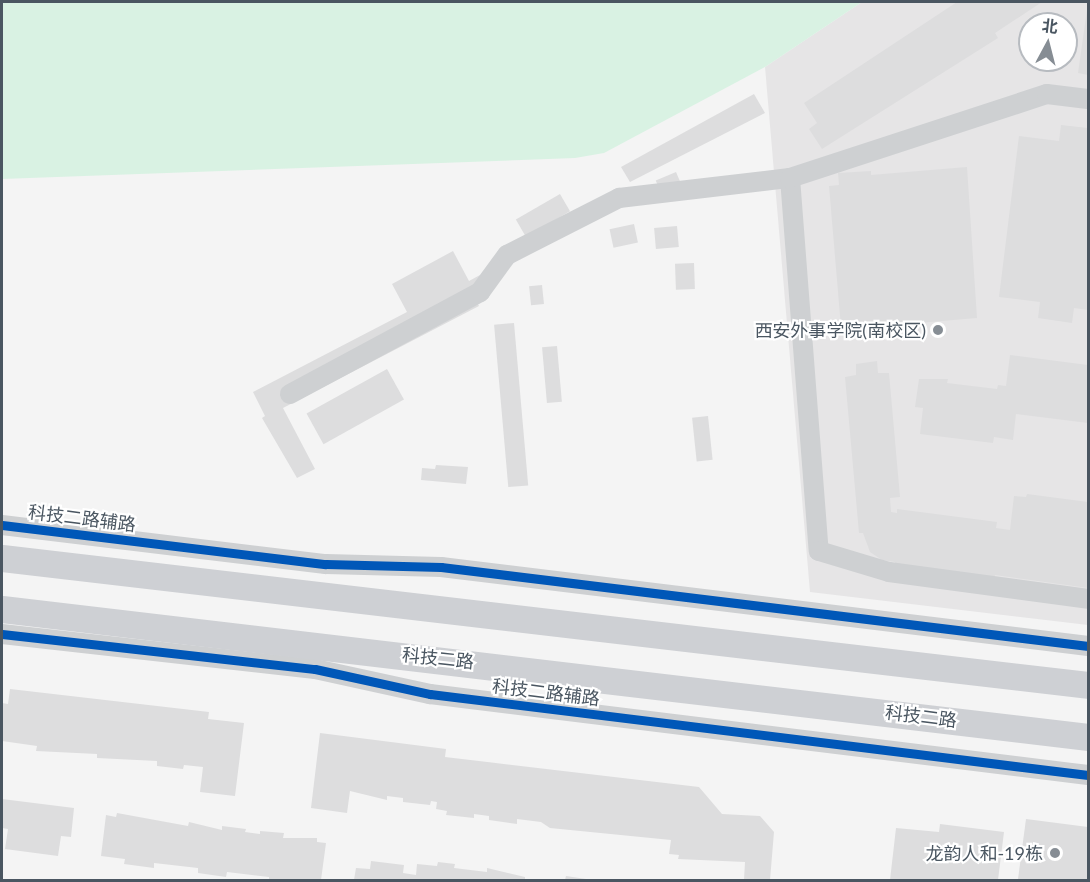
<!DOCTYPE html>
<html>
<head>
<meta charset="utf-8">
<style>
  body { margin:0 }
  #map { position:relative; width:1090px; height:882px; overflow:hidden; background:#f4f4f4; font-family:Lato,"Noto Sans SC",sans-serif }
  div>[style] { position:absolute }
  .education>* { inset:0; background:#e6e5e6 }
  .green>* { inset:0; background:#d9f2e3 }
  .building>* { inset:0; background:#ddddde; transform-origin:0 0 }
  .minor>* { height:20px; margin:-10px; padding:0 10px; transform-origin:10px; border-radius:10px; background:#ced0d2 }
  .secondary>* { height:27px; margin:-13.5px; padding:0 13.5px; transform-origin:13.5px; border-radius:13.5px; background:#ced0d4 }
  .cycleway>* { height:9px; margin:-4.5px; padding:0 4.5px; transform-origin:4.5px; border-radius:4.5px; background:#0057b8 }
  .dots>* { width:16px; height:16px; translate:-50% -50%; box-sizing:border-box; border:3px solid #fff; border-radius:50% }
  span { translate:-50% -50%; white-space:nowrap; text-align:center; line-height:1.15; -webkit-text-stroke:4.5px #fff; paint-order:stroke }
  .poi-label { font-size:18px; color:#4a5661 }
  .right { translate:-100% -50%; text-align:right }
  .street-label { font-size:18px; color:#4a5661 }
  .frame { position:absolute; inset:0; border:3px solid #4a5661; pointer-events:none }
  .north { position:absolute; left:1018px; top:12px; width:60px; height:60px; box-sizing:border-box; background:#fff; border:2px solid #b7bbc0; border-radius:50%; rotate:7deg; font-size:16px; font-weight:700; line-height:24px; text-align:center; color:#4a5661 }
  .north::after { content:''; display:block; margin:auto; width:21px; height:27px; background:#868d94; clip-path:polygon(50% 0,100% 100%,50% 72%,0 100%) }
</style>
</head>
<body>
<div id="map">
  <div class="education">
    <i style="clip-path:polygon(evenodd,862px 2px,1088px 2px,1088px 625px,810px 592px,765px 67px,862px 2px,1030px 24px,1066px 24px,1066px 60px,1030px 60px,1030px 24px)"></i>
  </div>
  <div class="green">
    <i style="clip-path:polygon(2px 2px,862px 2px,765px 67px,604px 153px,575px 158px,2px 179px)"></i>
  </div>
  <div class="building">
    <i style="clip-path:polygon(957px 2px,1042px 2px,995px 33px,998px 38px,822px 149px,809px 129px,817px 123px,804px 103px)"></i>
    <i style="clip-path:polygon(1088px 3px,1088px 75px,1078px 73px)"></i>
    <i style="clip-path:polygon(754px 94px,765px 113px,630px 182px,621px 167px)"></i>
    <i style="clip-path:polygon(1061px 125px,1088px 128px,1088px 310px,1074px 308px,1072px 323px,1038px 318px,1040px 302px,999px 297px,1019px 136px,1059px 141px)"></i>
    <i style="clip-path:polygon(967px 167px,977px 318px,884px 326px,885px 332px,854px 335px,853px 326px,841px 327px,829px 186px,839px 185px,838px 173px,871px 171px,871px 175px)"></i>
    <i style="left:676px;top:172px;width:15px;height:22px;rotate:67deg"></i>
    <i style="left:560px;top:194px;width:20px;height:51px;rotate:60deg"></i>
    <i style="left:634px;top:224px;width:19px;height:25px;rotate:78deg"></i>
    <i style="left:677px;top:226px;width:21px;height:23px;rotate:85deg"></i>
    <i style="clip-path:polygon(453px 251px,469px 281px,480px 275px,474px 297px,479px 306px,283px 408px,315px 469px,297px 478px,262px 418px,265px 416px,253px 392px,407px 312px,392px 284px)"></i>
    <i style="left:694px;top:263px;width:26px;height:19px;rotate:88deg"></i>
    <i style="left:542px;top:285px;width:19px;height:13px;rotate:84deg"></i>
    <i style="left:514px;top:323px;width:163px;height:20px;rotate:85deg"></i>
    <i style="left:557px;top:346px;width:56px;height:15px;rotate:85deg"></i>
    <i style="clip-path:polygon(1010px 355px,1088px 365px,1088px 423px,1016px 414px,1013px 440px,994px 437px,993px 443px,920px 434px,923px 408px,915px 407px,919px 379px,948px 379px,947px 383px,997px 389px,998px 385px,1006px 386px)"></i>
    <i style="clip-path:polygon(877px 361px,878px 373px,889px 373px,900px 497px,890px 498px,891px 512px,897px 513px,897px 509px,997px 522px,996px 528px,1010px 530px,1014px 496px,1026px 497px,1027px 494px,1088px 502px,1088px 588px,995px 575px,994px 581px,894px 568px,895px 562px,882px 560px,870px 552px,863px 533px,859px 533px,845px 377px,856px 375px,856px 364px)"></i>
    <i style="left:387px;top:369px;width:35px;height:92px;rotate:61deg"></i>
    <i style="left:708px;top:416px;width:44px;height:16px;rotate:84deg"></i>
    <i style="clip-path:polygon(436px 465px,468px 467px,466px 484px,421px 480px,422px 468px,435px 469px)"></i>
    <i style="clip-path:polygon(10px 689px,209px 712px,208px 719px,244px 723px,235px 796px,200px 792px,203px 767px,184px 765px,183px 769px,157px 766px,157px 761px,97px 758px,97px 754px,36px 751px,37px 746px,2px 741px,2px 703px,8px 704px)"></i>
    <i style="clip-path:polygon(320px 733px,446px 749px,445px 757px,699px 787px,722px 814px,760px 816px,774px 832px,770px 880px,744px 880px,745px 862px,678px 859px,679px 855px,669px 854px,671px 840px,550px 828px,541px 822px,517px 819px,517px 824px,489px 820px,489px 816px,474px 814px,474px 818px,446px 815px,447px 811px,436px 809px,437px 802px,431px 801px,430px 805px,403px 802px,403px 798px,387px 796px,387px 800px,350px 791px,347px 813px,311px 808px)"></i>
    <i style="clip-path:polygon(2px 799px,74px 808px,71px 837px,61px 836px,58px 856px,5px 849px,8px 829px,2px 828px)"></i>
    <i style="clip-path:polygon(117px 813px,188px 826px,189px 822px,222px 830px,222px 826px,246px 829px,245px 832px,260px 834px,260px 831px,284px 833px,283px 838px,317px 838px,317px 842px,326px 843px,321px 880px,269px 880px,269px 877px,227px 872px,226px 877px,198px 873px,198px 868px,154px 863px,154px 868px,124px 864px,125px 859px,101px 856px,106px 815px,116px 817px)"></i>
    <i style="clip-path:polygon(1026px 819px,1088px 827px,1088px 880px,1018px 879px)"></i>
    <i style="clip-path:polygon(940px 824px,1004px 832px,998px 880px,890px 880px,896px 828px,939px 832px)"></i>
    <i style="clip-path:polygon(371px 861px,404px 865px,403px 873px,416px 875px,417px 864px,437px 866px,438px 862px,455px 864px,454px 868px,487px 872px,487px 868px,525px 877px,525px 880px,354px 880px,356px 868px,370px 869px)"></i>
    <i style="clip-path:polygon(566px 876px,586px 879px,586px 880px,565px 880px)"></i>
  </div>
  <div class="minor">
    <i style="left:790px;top:178px;width:374px;rotate:85.6deg"></i>
    <i style="left:819px;top:551px;width:73px;rotate:16.7deg"></i>
    <i style="left:889px;top:572px;width:201px;rotate:7.7deg"></i>
    <i style="left:290px;top:394px;width:216px;rotate:-28.2deg"></i>
    <i style="left:480px;top:292px;width:46px;rotate:-53.9deg"></i>
    <i style="left:507px;top:255px;width:126px;rotate:-27deg"></i>
    <i style="left:619px;top:198px;width:172px;rotate:-6.7deg"></i>
    <i style="left:790px;top:178px;width:270px;rotate:-18.1deg"></i>
    <i style="left:1047px;top:94px;width:41px;rotate:7deg"></i>
    <i style="left:2px;top:525px;width:326px;rotate:6.9deg"></i>
    <i style="left:326px;top:564px;width:115px;rotate:1.5deg"></i>
    <i style="left:441px;top:567px;width:652px;rotate:6.96deg"></i>
    <i style="left:2px;top:634px;width:315px;rotate:6.4deg"></i>
    <i style="left:315px;top:669px;width:118px;rotate:12.3deg"></i>
    <i style="left:430px;top:694px;width:663px;rotate:7.02deg"></i>
  </div>
  <div class="secondary">
    <i style="left:2px;top:558px;width:1093px;rotate:6.67deg"></i>
    <i style="left:2px;top:609px;width:1094px;rotate:6.72deg"></i>
  </div>
  <div class="cycleway">
    <i style="left:2px;top:525px;width:326px;rotate:6.9deg"></i>
    <i style="left:326px;top:564px;width:115px;rotate:1.5deg"></i>
    <i style="left:441px;top:567px;width:652px;rotate:6.96deg"></i>
    <i style="left:2px;top:634px;width:315px;rotate:6.4deg"></i>
    <i style="left:315px;top:669px;width:118px;rotate:12.3deg"></i>
    <i style="left:430px;top:694px;width:663px;rotate:7.02deg"></i>
  </div>
  <div class="dots">
    <i style="left:938px;top:330px;background:#868d94"></i>
    <i style="left:1055px;top:853px;background:#868d94"></i>
  </div>
  <div class="poi-label">
    <span class="right" style="left:926px;top:330px">西安外事学院(南校区)</span>
    <span class="right" style="left:1043px;top:853px">龙韵人和-19栋</span>
  </div>
  <div class="street-label">
    <span style="left:82px;top:518px;rotate:7deg">科技二路辅路</span>
    <span style="left:438px;top:658px;rotate:6deg">科技二路</span>
    <span style="left:546px;top:692px;rotate:7deg">科技二路辅路</span>
    <span style="left:921px;top:716px;rotate:7deg">科技二路</span>
  </div>
  <div class="frame"></div>
  <div class="north">北</div>
</div>
</body>
</html>
